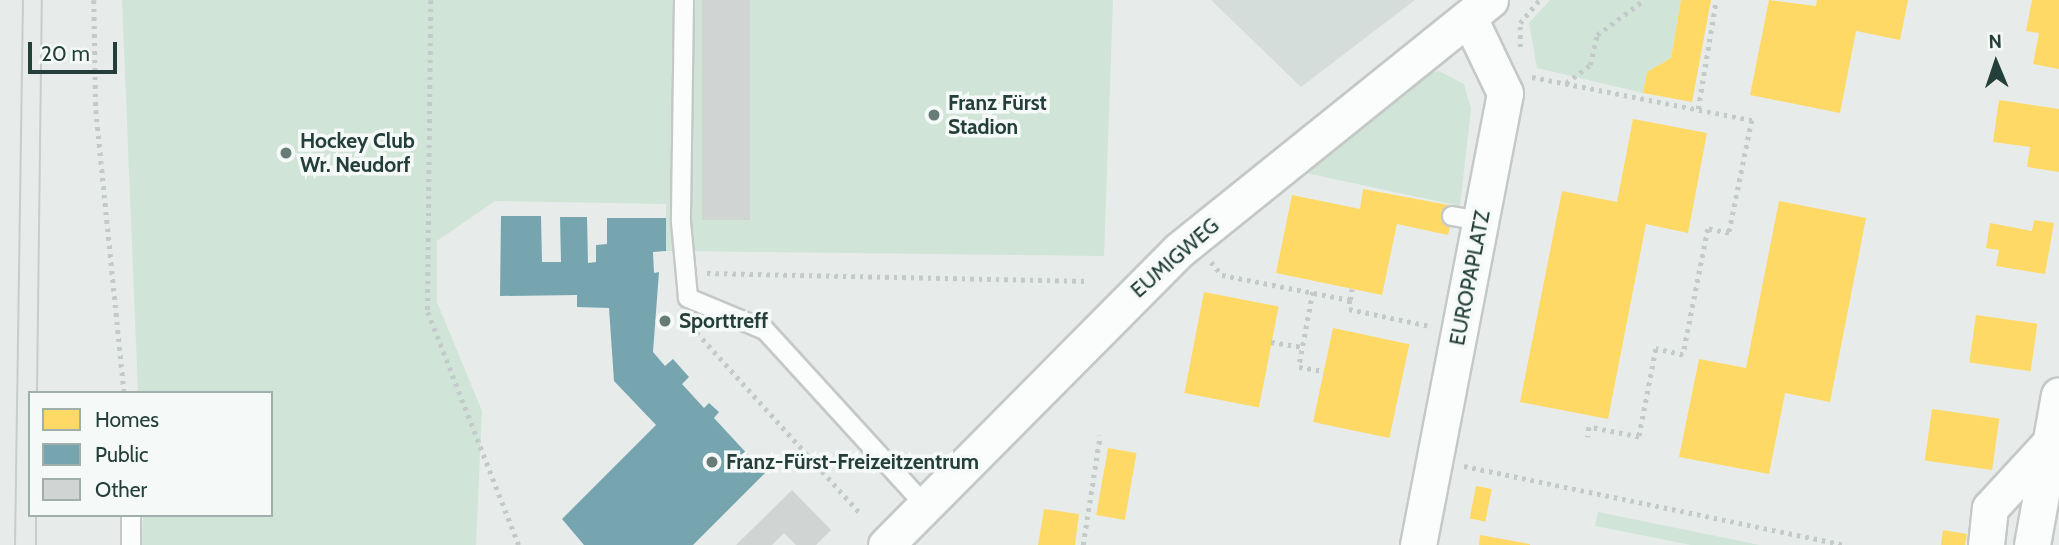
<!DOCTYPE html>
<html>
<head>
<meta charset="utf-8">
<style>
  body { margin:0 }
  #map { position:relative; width:2059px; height:545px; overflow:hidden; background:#e7ecea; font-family:Cabin,sans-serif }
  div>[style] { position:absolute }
  .built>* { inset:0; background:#d5ddda }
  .green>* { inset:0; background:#d1e4d8 }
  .homes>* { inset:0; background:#ffd966; transform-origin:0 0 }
  .public>* { inset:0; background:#76a5af }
  .building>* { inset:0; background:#d0d4d3; transform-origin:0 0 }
  .path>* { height:4.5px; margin-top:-2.25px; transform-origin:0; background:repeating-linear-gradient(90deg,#c2cbc9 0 3.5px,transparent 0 8.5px) }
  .roads { filter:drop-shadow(2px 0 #c4c9c7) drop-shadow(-2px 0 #c4c9c7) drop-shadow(0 2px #c4c9c7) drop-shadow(0 -2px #c4c9c7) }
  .service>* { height:18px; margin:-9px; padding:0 9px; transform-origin:9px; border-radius:9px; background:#fbfcfc }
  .minor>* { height:35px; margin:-17.5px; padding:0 17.5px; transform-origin:17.5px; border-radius:17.5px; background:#fbfcfc }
  .tram>* { height:2px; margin:-1px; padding:0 1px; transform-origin:1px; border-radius:1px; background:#c8cccb }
  .dots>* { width:19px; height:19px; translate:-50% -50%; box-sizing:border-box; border:4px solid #f5faf8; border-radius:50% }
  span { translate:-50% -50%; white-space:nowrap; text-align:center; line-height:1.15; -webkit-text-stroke:7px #f5faf8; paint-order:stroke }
  .poi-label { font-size:21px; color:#243f39; font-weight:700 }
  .left { translate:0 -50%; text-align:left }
  .street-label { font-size:21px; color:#243f39 }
  .legend { position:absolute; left:28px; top:391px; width:245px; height:126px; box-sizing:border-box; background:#f5faf8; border:2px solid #a1afac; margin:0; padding:9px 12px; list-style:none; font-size:21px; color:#243f39 }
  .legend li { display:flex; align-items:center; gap:14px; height:35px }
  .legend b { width:35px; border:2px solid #a1afac }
  .north { position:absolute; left:1961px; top:28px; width:70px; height:70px; -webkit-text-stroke:5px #f5faf8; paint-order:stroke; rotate:358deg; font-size:19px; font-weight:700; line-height:28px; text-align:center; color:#243f39 }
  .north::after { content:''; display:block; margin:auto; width:24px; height:32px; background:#243f39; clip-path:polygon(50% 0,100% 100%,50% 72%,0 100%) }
  .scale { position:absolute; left:28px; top:42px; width:89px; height:32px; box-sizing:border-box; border:4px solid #243f39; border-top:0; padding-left:9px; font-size:21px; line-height:24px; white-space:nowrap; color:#243f39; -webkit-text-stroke:5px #f5faf8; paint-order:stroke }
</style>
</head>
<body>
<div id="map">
  <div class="built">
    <i style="clip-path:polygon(1211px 0,1415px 0,1301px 87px)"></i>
  </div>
  <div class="green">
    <i style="clip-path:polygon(122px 0,1113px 0,1104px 256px,666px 251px,666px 204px,495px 201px,437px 241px,437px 302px,482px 411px,476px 545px,142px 545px,143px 515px,271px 515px,271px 393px,138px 393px)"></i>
    <i style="clip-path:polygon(1550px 0,1681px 0,1671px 58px,1647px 72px,1643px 93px,1537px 68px,1529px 23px)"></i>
    <i style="clip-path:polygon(1439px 71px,1464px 84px,1471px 109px,1460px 206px,1301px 172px,1424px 75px)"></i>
    <i style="clip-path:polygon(1598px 512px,1760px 545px,1691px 545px,1595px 526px)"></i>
  </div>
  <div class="homes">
    <i style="clip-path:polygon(1681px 0,1711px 0,1692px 102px,1643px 93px,1647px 72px,1671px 58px)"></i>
    <i style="clip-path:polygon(1769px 0,1816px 6px,1817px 0,1908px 0,1900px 40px,1856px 31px,1840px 113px,1750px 95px)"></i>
    <i style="clip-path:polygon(2032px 0,2059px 0,2059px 69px,2033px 64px,2039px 33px,2026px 31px)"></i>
    <i style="clip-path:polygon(1999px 100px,2059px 109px,2059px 172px,2027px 167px,2030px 147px,1993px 142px)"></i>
    <i style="clip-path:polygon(1633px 119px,1707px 133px,1688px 233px,1646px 224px,1608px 419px,1520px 402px,1562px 191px,1617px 202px)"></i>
    <i style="clip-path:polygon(1363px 189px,1454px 206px,1448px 235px,1397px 224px,1382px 295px,1276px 273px,1292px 195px,1360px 209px)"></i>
    <i style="clip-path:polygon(1779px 201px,1866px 218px,1830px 402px,1785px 393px,1769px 474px,1679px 457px,1699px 359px,1746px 368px)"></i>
    <i style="clip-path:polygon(2034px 220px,2054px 223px,2045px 274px,1996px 266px,1999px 250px,1986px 248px,1990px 223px,2032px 231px)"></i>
    <i style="left:1204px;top:292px;width:76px;height:103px;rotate:11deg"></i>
    <i style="left:1976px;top:315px;width:62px;height:48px;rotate:8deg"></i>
    <i style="left:1333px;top:328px;width:78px;height:96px;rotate:12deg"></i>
    <i style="left:1932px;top:409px;width:68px;height:52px;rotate:8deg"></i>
    <i style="left:1108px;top:448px;width:29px;height:68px;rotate:10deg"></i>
    <i style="left:1476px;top:486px;width:16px;height:33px;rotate:11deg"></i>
    <i style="clip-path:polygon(1044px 509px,1079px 514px,1075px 545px,1038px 545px)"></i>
    <i style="clip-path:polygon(1943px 530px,1967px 534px,1965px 545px,1941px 545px)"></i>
    <i style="clip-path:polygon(1480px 535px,1530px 544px,1530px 545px,1479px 545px)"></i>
  </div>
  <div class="public">
    <i style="clip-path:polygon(501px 216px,541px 216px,542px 262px,561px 262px,560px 217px,587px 217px,588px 263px,596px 262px,596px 245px,607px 244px,607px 218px,666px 218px,666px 251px,653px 252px,654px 273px,659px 272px,653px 352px,665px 366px,673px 359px,689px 377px,682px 384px,704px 408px,709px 403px,719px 412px,714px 418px,765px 473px,693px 545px,584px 545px,562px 519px,656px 425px,614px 381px,609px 308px,577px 307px,577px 295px,500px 296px)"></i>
  </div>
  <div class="building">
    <i style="left:702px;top:0;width:48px;height:220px"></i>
    <i style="clip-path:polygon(792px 490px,831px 530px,816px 545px,796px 545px,784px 533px,772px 545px,736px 545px)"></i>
  </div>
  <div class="path">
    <i style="left:94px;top:0;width:110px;rotate:89deg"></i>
    <i style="left:96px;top:110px;width:284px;rotate:84.3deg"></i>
    <i style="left:431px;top:0;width:312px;rotate:90.6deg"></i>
    <i style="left:428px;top:312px;width:250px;rotate:68.7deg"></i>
    <i style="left:1520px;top:47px;width:24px;rotate:-90deg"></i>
    <i style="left:1520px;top:23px;width:30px;rotate:-50deg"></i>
    <i style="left:1532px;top:77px;width:224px;rotate:11.1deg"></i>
    <i style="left:1752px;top:120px;width:115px;rotate:101.5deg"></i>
    <i style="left:1729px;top:233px;width:21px;rotate:-169deg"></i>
    <i style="left:1708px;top:229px;width:128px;rotate:101.2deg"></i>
    <i style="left:1683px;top:355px;width:28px;rotate:-167deg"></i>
    <i style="left:1656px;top:349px;width:90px;rotate:100.9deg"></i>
    <i style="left:1639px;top:437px;width:51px;rotate:-168.7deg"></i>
    <i style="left:1589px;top:427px;width:10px;rotate:96deg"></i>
    <i style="left:1566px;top:83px;width:30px;rotate:-37deg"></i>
    <i style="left:1590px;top:65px;width:31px;rotate:-77deg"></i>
    <i style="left:1597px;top:35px;width:59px;rotate:-36.7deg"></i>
    <i style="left:1698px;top:109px;width:110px;rotate:-80.6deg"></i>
    <i style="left:1211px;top:262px;width:17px;rotate:50deg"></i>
    <i style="left:1222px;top:275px;width:130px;rotate:11.1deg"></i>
    <i style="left:1350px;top:300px;width:9px;rotate:96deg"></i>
    <i style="left:1349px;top:309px;width:83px;rotate:11.9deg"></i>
    <i style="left:707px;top:273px;width:382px;rotate:1.2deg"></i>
    <i style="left:1313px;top:292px;width:76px;rotate:100.6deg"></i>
    <i style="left:1299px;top:367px;width:25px;rotate:9deg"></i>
    <i style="left:1350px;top:300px;width:11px;rotate:-80deg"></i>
    <i style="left:691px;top:326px;width:251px;rotate:47.9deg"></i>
    <i style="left:1271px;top:342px;width:32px;rotate:9deg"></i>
    <i style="left:1464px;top:466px;width:391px;rotate:11.7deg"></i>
    <i style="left:1083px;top:545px;width:111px;rotate:-81.2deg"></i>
  </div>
  <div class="roads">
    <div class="service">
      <i style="left:684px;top:0;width:222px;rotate:90.8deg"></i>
      <i style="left:681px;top:222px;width:76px;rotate:84.7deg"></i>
      <i style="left:688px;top:298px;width:83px;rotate:22.6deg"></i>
      <i style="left:765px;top:330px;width:237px;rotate:47.6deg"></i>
      <i style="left:1452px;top:216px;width:29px;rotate:10deg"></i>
      <i style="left:131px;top:515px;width:30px;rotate:90deg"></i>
    </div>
    <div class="minor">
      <i style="left:886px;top:545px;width:416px;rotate:-45.2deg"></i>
      <i style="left:1179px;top:250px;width:399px;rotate:-38.8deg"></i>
      <i style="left:1418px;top:545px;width:460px;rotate:-79.1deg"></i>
      <i style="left:1505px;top:93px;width:83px;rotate:-115.6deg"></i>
      <i style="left:1986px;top:545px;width:37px;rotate:-84deg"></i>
      <i style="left:1990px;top:508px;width:90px;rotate:-47.3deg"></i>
      <i style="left:2032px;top:545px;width:152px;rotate:-79.8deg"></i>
    </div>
  </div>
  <div class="tram">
    <i style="left:37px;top:393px;width:393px;rotate:-89.3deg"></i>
    <i style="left:15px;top:545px;width:545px;rotate:-89.16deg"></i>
    <i style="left:36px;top:545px;width:30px;rotate:-90deg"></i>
  </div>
  <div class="dots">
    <i style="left:934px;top:115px;background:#687c77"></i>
    <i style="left:286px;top:153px;background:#687c77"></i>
    <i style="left:665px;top:321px;background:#687c77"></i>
    <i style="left:712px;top:462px;background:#687c77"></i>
  </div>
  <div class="poi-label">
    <span class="left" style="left:948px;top:115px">Franz Fürst<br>Stadion</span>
    <span class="left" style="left:300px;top:153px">Hockey Club<br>Wr. Neudorf</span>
    <span class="left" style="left:679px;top:321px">Sporttreff</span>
    <span class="left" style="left:726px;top:462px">Franz-Fürst-Freizeitzentrum</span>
  </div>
  <div class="street-label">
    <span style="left:1175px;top:258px;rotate:-41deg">EUMIGWEG</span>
    <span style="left:1470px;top:278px;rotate:-79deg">EUROPAPLATZ</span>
  </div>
  <ul class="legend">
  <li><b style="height:19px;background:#ffd966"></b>Homes</li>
  <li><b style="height:19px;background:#76a5af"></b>Public</li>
  <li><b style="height:19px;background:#d0d4d3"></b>Other</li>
  </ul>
  <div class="north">N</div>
  <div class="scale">20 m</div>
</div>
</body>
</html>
